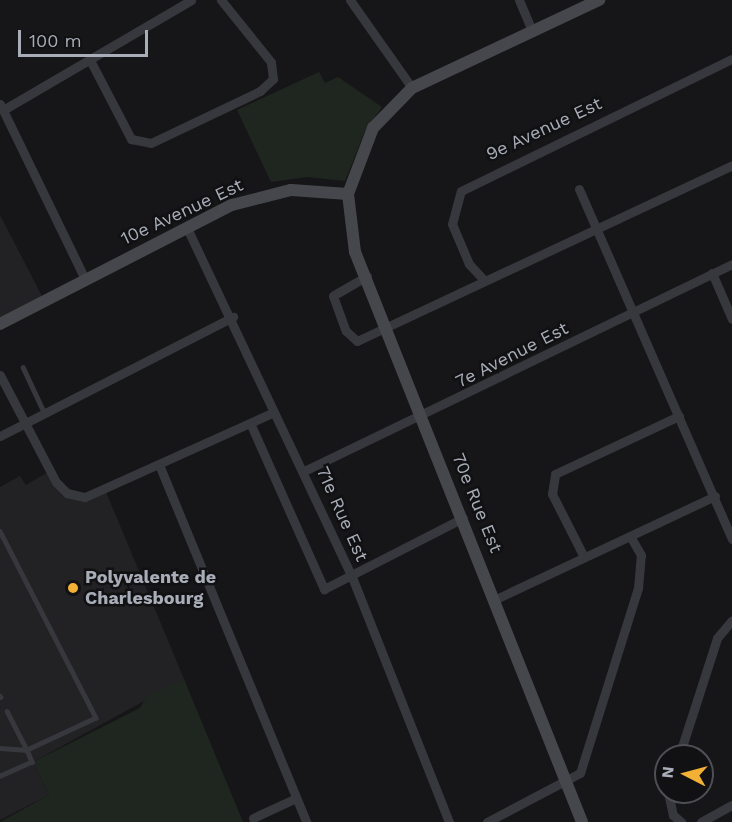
<!DOCTYPE html>
<html>
<head>
<meta charset="utf-8">
<style>
  body { margin:0 }
  #map { position:relative; width:732px; height:822px; overflow:hidden; background:#161618; font-family:"Work Sans",sans-serif }
  div>[style] { position:absolute }
  .built>* { inset:0; background:#222225 }
  .green>* { inset:0; background:#1e261f }
  .lane>* { height:4.5px; margin:-2.25px; padding:0 2.25px; transform-origin:2.25px; border-radius:2.25px; background:#37383d }
  .street>* { height:9px; margin:-4.5px; padding:0 4.5px; transform-origin:4.5px; border-radius:4.5px; background:#37383d }
  .secondary>* { height:12px; margin:-6px; padding:0 6px; transform-origin:6px; border-radius:6px; background:#45474d }
  .dots>* { width:16px; height:16px; translate:-50% -50%; box-sizing:border-box; border:3px solid #111113; border-radius:50% }
  span { translate:-50% -50%; white-space:nowrap; text-align:center; line-height:1.15; -webkit-text-stroke:5px #111113; paint-order:stroke }
  .street-label { font-size:18px; color:#a8adb8 }
  .poi-label { font-size:18px; color:#a8adb8; font-weight:700 }
  .left { translate:0 -50%; text-align:left }
  .north { position:absolute; left:654px; top:744px; width:60px; height:60px; box-sizing:border-box; background:#111113; border:2px solid #4d4f55; border-radius:50%; rotate:276deg; font-size:16px; font-weight:700; line-height:24px; text-align:center; color:#a8adb8 }
  .north::after { content:''; display:block; margin:auto; width:21px; height:27px; background:#f2b134; clip-path:polygon(50% 0,100% 100%,50% 72%,0 100%) }
  .scale { position:absolute; left:18px; top:30px; width:130px; height:27px; box-sizing:border-box; border:3px solid #a8adb8; border-top:0; padding-left:8px; font-size:18px; line-height:21px; white-space:nowrap; color:#a8adb8; -webkit-text-stroke:4px #111113; paint-order:stroke }
</style>
</head>
<body>
<div id="map">
  <div class="built">
    <i style="clip-path:polygon(0 215px,44px 300px,0 324px)"></i>
    <i style="clip-path:polygon(50px 471px,68px 493px,106px 492px,184px 679px,33px 762px,49px 795px,0 820px,0 487px,20px 476px,26px 485px)"></i>
  </div>
  <div class="green">
    <i style="clip-path:polygon(319px 72px,325px 83px,338px 77px,382px 107px,364px 133px,345px 181px,307px 177px,271px 182px,237px 110px)"></i>
    <i style="clip-path:polygon(184px 679px,243px 822px,0 822px,49px 795px,33px 762px,140px 708px,146px 697px)"></i>
  </div>
  <div class="lane">
    <i style="left:23px;top:367px;width:52px;rotate:64.9deg"></i>
    <i style="left:0;top:531px;width:210px;rotate:62.8deg"></i>
    <i style="left:96px;top:718px;width:76px;rotate:155.1deg"></i>
    <i style="left:27px;top:750px;width:13px;rotate:67deg"></i>
    <i style="left:32px;top:762px;width:35px;rotate:156deg"></i>
    <i style="left:0;top:696px;width:1px;rotate:45deg"></i>
    <i style="left:7px;top:711px;width:44px;rotate:62.9deg"></i>
    <i style="left:0;top:748px;width:27px;rotate:4deg"></i>
  </div>
  <div class="street">
    <i style="left:350px;top:0;width:108px;rotate:54.8deg"></i>
    <i style="left:519px;top:0;width:33px;rotate:67deg"></i>
    <i style="left:91px;top:62px;width:87px;rotate:62.5deg"></i>
    <i style="left:131px;top:139px;width:20px;rotate:11deg"></i>
    <i style="left:151px;top:143px;width:121px;rotate:-25.5deg"></i>
    <i style="left:260px;top:91px;width:18px;rotate:-43deg"></i>
    <i style="left:273px;top:79px;width:17px;rotate:-97deg"></i>
    <i style="left:271px;top:62px;width:80px;rotate:-128.9deg"></i>
    <i style="left:0;top:104px;width:195px;rotate:64.1deg"></i>
    <i style="left:3px;top:110px;width:218px;rotate:-30.3deg"></i>
    <i style="left:579px;top:189px;width:382px;rotate:66.4deg"></i>
    <i style="left:187px;top:228px;width:386px;rotate:64.7deg"></i>
    <i style="left:352px;top:577px;width:264px;rotate:68.4deg"></i>
    <i style="left:712px;top:273px;width:50px;rotate:66.5deg"></i>
    <i style="left:367px;top:276px;width:39px;rotate:150deg"></i>
    <i style="left:333px;top:296px;width:37px;rotate:70deg"></i>
    <i style="left:346px;top:331px;width:15px;rotate:42deg"></i>
    <i style="left:357px;top:341px;width:414px;rotate:-25.1deg"></i>
    <i style="left:483px;top:279px;width:21px;rotate:-133deg"></i>
    <i style="left:469px;top:264px;width:43px;rotate:-113deg"></i>
    <i style="left:452px;top:224px;width:34px;rotate:-75deg"></i>
    <i style="left:461px;top:191px;width:301px;rotate:-26deg"></i>
    <i style="left:0;top:375px;width:121px;rotate:62.4deg"></i>
    <i style="left:56px;top:482px;width:16px;rotate:45deg"></i>
    <i style="left:67px;top:493px;width:18px;rotate:13deg"></i>
    <i style="left:85px;top:497px;width:207px;rotate:-24.2deg"></i>
    <i style="left:251px;top:425px;width:180px;rotate:66deg"></i>
    <i style="left:324px;top:589px;width:156px;rotate:-27.1deg"></i>
    <i style="left:0;top:436px;width:262px;rotate:-27.1deg"></i>
    <i style="left:160px;top:467px;width:384px;rotate:67.6deg"></i>
    <i style="left:304px;top:471px;width:475px;rotate:-25.8deg"></i>
    <i style="left:584px;top:557px;width:71px;rotate:-116.9deg"></i>
    <i style="left:552px;top:494px;width:20px;rotate:-81deg"></i>
    <i style="left:555px;top:474px;width:137px;rotate:-25.1deg"></i>
    <i style="left:496px;top:599px;width:242px;rotate:-25.2deg"></i>
    <i style="left:679px;top:756px;width:124px;rotate:-72.1deg"></i>
    <i style="left:717px;top:638px;width:23px;rotate:-50deg"></i>
    <i style="left:668px;top:792px;width:24px;rotate:78deg"></i>
    <i style="left:673px;top:815px;width:11px;rotate:41deg"></i>
    <i style="left:253px;top:818px;width:47px;rotate:-24.9deg"></i>
    <i style="left:487px;top:822px;width:105px;rotate:-27.8deg"></i>
    <i style="left:580px;top:773px;width:194px;rotate:-72.6deg"></i>
    <i style="left:638px;top:588px;width:33px;rotate:-85deg"></i>
    <i style="left:641px;top:555px;width:22px;rotate:-120deg"></i>
    <i style="left:701px;top:822px;width:35px;rotate:-29deg"></i>
  </div>
  <div class="secondary">
    <i style="left:0;top:324px;width:261px;rotate:-27.2deg"></i>
    <i style="left:232px;top:205px;width:61px;rotate:-14.3deg"></i>
    <i style="left:291px;top:190px;width:57px;rotate:4deg"></i>
    <i style="left:582px;top:822px;width:614px;rotate:-111.71deg"></i>
    <i style="left:355px;top:252px;width:58px;rotate:-96.9deg"></i>
    <i style="left:348px;top:194px;width:71px;rotate:-69.3deg"></i>
    <i style="left:373px;top:128px;width:56px;rotate:-45.7deg"></i>
    <i style="left:412px;top:88px;width:207px;rotate:-25.2deg"></i>
  </div>
  <div class="dots">
    <i style="left:73px;top:588px;background:#f2b134"></i>
  </div>
  <div class="street-label">
    <span style="left:544px;top:129px;rotate:-25deg">9e Avenue Est</span>
    <span style="left:182px;top:212px;rotate:-25deg">10e Avenue Est</span>
    <span style="left:512px;top:355px;rotate:-27deg">7e Avenue Est</span>
    <span style="left:477px;top:503px;rotate:68deg">70e Rue Est</span>
    <span style="left:342px;top:514px;rotate:66deg">71e Rue Est</span>
  </div>
  <div class="poi-label">
    <span class="left" style="left:85px;top:588px">Polyvalente de<br>Charlesbourg</span>
  </div>
  <div class="north">N</div>
  <div class="scale">100 m</div>
</div>
</body>
</html>
